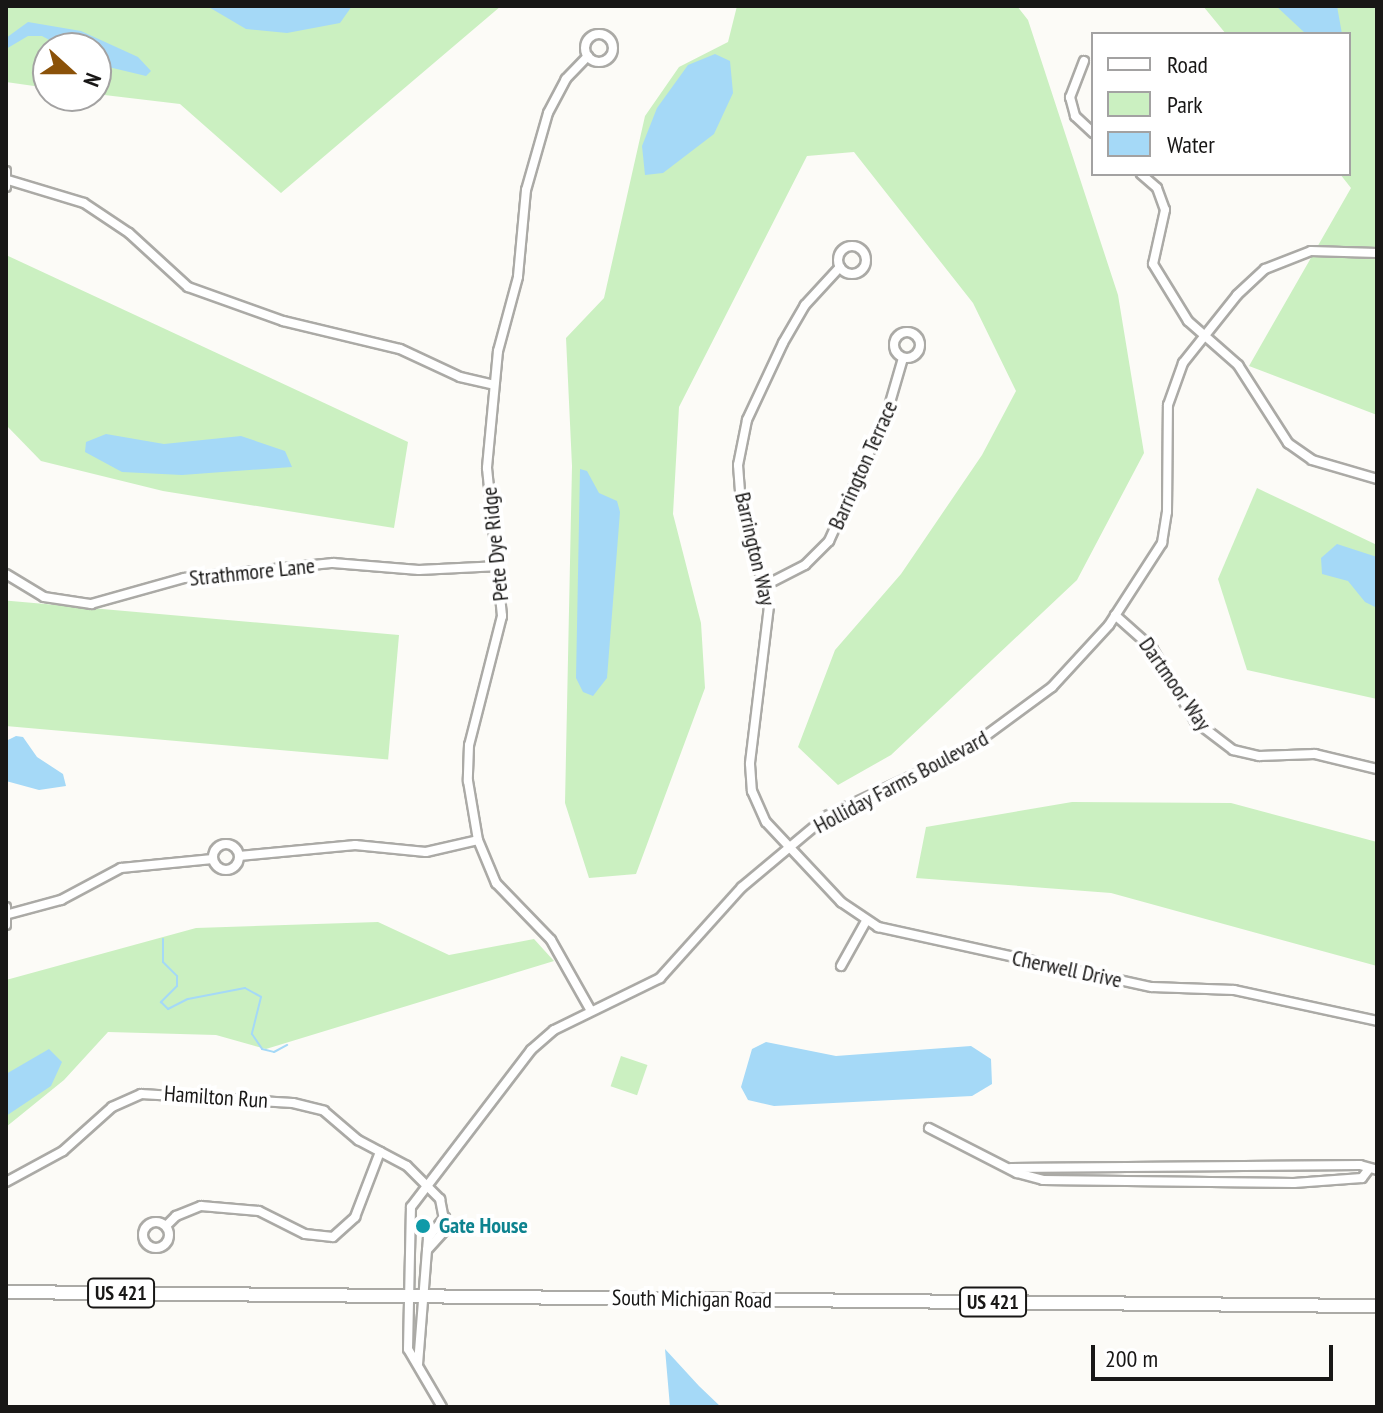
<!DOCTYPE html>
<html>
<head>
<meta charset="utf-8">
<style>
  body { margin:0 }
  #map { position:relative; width:1383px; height:1413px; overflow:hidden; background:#fcfbf7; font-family:"PT Sans Narrow",sans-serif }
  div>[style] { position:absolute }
  .green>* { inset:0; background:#cbf0c1; transform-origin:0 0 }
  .water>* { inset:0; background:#a5d9f7 }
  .stream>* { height:2px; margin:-1px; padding:0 1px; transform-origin:1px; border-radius:1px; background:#a5d9f7 }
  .roads { filter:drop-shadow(2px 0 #abaaa6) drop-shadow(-2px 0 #abaaa6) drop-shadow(0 2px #abaaa6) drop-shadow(0 -2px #abaaa6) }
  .street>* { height:8px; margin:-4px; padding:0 4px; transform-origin:4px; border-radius:4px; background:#fff }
  .street>.ring { margin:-4px; padding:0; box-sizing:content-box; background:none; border:8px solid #fff; border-radius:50% }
  .primary>* { height:12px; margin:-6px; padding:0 6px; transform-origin:6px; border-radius:6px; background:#fff }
  .dots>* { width:22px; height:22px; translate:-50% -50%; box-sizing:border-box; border:4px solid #fff; border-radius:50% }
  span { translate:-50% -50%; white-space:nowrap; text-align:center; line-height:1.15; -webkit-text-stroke:8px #fff; paint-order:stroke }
  .shield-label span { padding:2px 6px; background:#fff; border:2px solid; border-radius:6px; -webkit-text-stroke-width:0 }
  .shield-label { font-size:20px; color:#181716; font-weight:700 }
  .street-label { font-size:22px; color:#181716 }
  .culture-label { font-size:22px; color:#0d838f; font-weight:700 }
  .left { translate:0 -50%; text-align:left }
  .frame { position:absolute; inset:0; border:8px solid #181716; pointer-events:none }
  .legend { position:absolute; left:1091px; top:32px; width:260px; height:144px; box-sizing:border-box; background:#fff; border:2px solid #a3a2a2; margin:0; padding:10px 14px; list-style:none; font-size:24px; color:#181716 }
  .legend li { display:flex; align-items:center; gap:16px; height:40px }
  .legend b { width:40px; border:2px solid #a3a2a2 }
  .north { position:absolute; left:32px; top:32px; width:80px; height:80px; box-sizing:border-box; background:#fff; border:2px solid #a3a2a2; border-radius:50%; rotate:111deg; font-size:22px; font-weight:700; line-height:32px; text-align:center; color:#181716 }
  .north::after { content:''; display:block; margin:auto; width:28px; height:36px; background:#8b5209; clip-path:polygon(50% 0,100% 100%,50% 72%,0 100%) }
  .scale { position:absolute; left:1091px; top:1345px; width:242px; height:36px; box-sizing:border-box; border:4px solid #181716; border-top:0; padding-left:10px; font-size:24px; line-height:28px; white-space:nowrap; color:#181716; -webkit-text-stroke:6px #fff; paint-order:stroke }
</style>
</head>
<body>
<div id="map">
  <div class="green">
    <i style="clip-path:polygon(6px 6px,501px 6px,281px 193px,180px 104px,96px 94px,96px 48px,48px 48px,48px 88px,6px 82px)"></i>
    <i style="clip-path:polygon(737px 6px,1017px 6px,1028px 20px,1118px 295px,1144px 453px,1077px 580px,891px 755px,838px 785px,798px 747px,835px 650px,901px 574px,982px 455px,1016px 391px,973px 303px,854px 152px,807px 156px,679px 407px,673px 514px,701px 623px,705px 688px,636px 874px,589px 878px,565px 803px,572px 466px,566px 338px,604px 298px,645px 116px,679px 67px,728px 42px)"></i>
    <i style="clip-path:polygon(1203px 6px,1377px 6px,1377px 415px,1249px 366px,1351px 188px,1340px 174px,1349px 174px,1349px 34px,1226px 34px)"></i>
    <i style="clip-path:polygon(6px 255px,408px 442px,394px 528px,163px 491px,41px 461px,6px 425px)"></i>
    <i style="clip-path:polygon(1257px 488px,1377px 545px,1377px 699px,1247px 670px,1218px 579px)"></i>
    <i style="left:399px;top:635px;width:125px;height:398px;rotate:95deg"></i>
    <i style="clip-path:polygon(1072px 802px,1231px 803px,1377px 842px,1377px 966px,1111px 893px,916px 878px,926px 827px)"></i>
    <i style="clip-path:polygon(378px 922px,449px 955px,534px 939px,554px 961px,266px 1049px,216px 1035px,108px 1032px,64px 1080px,6px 1127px,6px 980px,196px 928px)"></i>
    <i style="left:621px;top:1056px;width:28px;height:32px;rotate:19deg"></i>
  </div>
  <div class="water">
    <i style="clip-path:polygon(207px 6px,352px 6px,340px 23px,287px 33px,246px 29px)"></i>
    <i style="clip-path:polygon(1276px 6px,1337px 6px,1342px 34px,1306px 34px)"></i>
    <i style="clip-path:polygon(28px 22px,81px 31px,138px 57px,151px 71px,146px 76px,96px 64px,96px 48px,64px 48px,42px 36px,28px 36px,6px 49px,6px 38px)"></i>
    <i style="clip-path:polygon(715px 54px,730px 61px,733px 93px,714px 134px,663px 173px,645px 175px,642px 146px,657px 108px,688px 65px)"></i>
    <i style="clip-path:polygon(106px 434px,164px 444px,241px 436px,285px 451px,292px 467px,182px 475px,122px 472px,85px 452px,86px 442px)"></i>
    <i style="clip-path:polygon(580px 469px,587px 471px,599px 493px,617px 501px,620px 512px,607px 678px,593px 696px,583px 692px,576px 678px)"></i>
    <i style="clip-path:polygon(1337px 544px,1377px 557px,1377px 608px,1365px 602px,1348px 581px,1322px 574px,1321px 558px)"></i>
    <i style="clip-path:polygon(16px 736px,23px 737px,37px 757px,63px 774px,66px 786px,39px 790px,6px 781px,6px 741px)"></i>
    <i style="clip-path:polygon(766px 1042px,836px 1056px,971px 1046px,991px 1059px,992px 1084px,972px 1096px,774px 1106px,748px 1100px,741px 1087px,752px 1049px)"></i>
    <i style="clip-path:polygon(49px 1049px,62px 1062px,51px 1086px,6px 1116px,6px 1074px)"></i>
    <i style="clip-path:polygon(665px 1349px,699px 1386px,721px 1407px,670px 1407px)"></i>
  </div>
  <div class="stream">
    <i style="left:163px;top:939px;width:23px;rotate:90deg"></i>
    <i style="left:163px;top:962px;width:20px;rotate:45deg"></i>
    <i style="left:177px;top:976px;width:10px;rotate:90deg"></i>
    <i style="left:177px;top:986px;width:23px;rotate:135deg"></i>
    <i style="left:161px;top:1002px;width:10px;rotate:45deg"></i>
    <i style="left:168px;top:1009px;width:22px;rotate:-27deg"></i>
    <i style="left:188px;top:999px;width:58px;rotate:-10.9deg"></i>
    <i style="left:245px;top:988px;width:18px;rotate:29deg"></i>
    <i style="left:261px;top:997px;width:38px;rotate:104deg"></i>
    <i style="left:252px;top:1034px;width:18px;rotate:56deg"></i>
    <i style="left:262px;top:1049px;width:12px;rotate:14deg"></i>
    <i style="left:274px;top:1052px;width:15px;rotate:-28deg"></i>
  </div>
  <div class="roads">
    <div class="street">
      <i class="ring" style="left:585px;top:34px;width:20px;height:20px"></i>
      <i style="left:588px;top:56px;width:32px;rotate:134deg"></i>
      <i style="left:566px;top:79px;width:38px;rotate:118deg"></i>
      <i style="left:548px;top:113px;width:80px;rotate:105.9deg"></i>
      <i style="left:526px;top:190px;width:87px;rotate:95.3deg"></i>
      <i style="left:518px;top:277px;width:77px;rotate:105.1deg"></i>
      <i style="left:498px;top:351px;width:118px;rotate:95.4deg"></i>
      <i style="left:487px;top:468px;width:149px;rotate:84.2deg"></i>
      <i style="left:502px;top:616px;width:133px;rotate:104.3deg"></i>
      <i style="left:469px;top:745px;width:36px;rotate:92deg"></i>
      <i style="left:468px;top:781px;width:60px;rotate:80.4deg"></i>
      <i style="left:478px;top:840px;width:47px;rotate:67.3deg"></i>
      <i style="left:496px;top:883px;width:79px;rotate:46deg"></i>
      <i style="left:551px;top:940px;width:81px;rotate:60.6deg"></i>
      <i style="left:1084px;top:61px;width:39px;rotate:111deg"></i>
      <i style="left:1070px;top:97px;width:20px;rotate:75deg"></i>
      <i style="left:1075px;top:116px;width:25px;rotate:43deg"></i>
      <i style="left:6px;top:171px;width:16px;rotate:90deg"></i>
      <i style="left:1141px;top:174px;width:21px;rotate:41deg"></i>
      <i style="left:1157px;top:188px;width:23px;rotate:70deg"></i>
      <i style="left:1165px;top:210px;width:55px;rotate:102.5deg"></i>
      <i style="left:1153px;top:264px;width:67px;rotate:58.4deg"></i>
      <i style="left:1188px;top:321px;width:67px;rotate:41.3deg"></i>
      <i style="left:1238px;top:365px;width:93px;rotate:57.3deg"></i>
      <i style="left:1288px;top:443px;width:29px;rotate:35deg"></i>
      <i style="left:1312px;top:460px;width:68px;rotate:16.3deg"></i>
      <i style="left:8px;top:180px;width:79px;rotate:16.8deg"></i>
      <i style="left:84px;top:203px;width:54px;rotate:33.7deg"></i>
      <i style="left:129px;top:233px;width:80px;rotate:42.5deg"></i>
      <i style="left:188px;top:287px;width:101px;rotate:19.7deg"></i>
      <i style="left:283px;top:321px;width:120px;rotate:13.5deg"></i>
      <i style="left:400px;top:349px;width:66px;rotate:25deg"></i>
      <i style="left:460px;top:377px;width:35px;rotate:13deg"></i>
      <i class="ring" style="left:838px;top:246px;width:20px;height:20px"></i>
      <i style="left:840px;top:267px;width:52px;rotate:132.6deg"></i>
      <i style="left:805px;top:305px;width:44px;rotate:120.1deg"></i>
      <i style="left:783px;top:343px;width:85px;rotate:115.1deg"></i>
      <i style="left:747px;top:420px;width:46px;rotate:101.3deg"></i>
      <i style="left:738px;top:465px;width:40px;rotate:85.7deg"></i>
      <i style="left:741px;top:505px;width:105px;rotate:74.5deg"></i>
      <i style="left:769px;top:606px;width:159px;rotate:96.9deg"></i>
      <i style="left:750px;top:764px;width:27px;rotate:86deg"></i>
      <i style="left:752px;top:791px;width:34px;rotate:66deg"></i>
      <i style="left:766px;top:822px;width:110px;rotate:46.8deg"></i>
      <i style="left:841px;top:902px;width:45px;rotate:34deg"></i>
      <i style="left:878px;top:927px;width:280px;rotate:12.4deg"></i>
      <i style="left:1152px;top:987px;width:82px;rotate:2.1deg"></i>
      <i style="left:1234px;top:990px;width:146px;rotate:12.2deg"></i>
      <i class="ring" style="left:894px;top:332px;width:18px;height:18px"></i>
      <i style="left:6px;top:574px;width:44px;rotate:31.2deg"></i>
      <i style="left:44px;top:597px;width:48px;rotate:8.5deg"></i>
      <i style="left:91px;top:604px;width:97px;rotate:-15.6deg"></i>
      <i style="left:184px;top:578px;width:40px;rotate:-5.7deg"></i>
      <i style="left:224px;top:574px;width:110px;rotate:-5.8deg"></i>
      <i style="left:333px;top:563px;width:86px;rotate:4.7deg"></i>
      <i style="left:419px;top:570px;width:81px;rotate:-2.8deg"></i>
      <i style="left:764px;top:586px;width:46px;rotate:-27.1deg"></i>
      <i style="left:805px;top:565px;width:34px;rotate:-45deg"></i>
      <i style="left:829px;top:541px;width:141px;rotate:-65.6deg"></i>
      <i style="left:887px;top:413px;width:57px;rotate:-73.8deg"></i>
      <i style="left:1115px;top:615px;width:50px;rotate:41.7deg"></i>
      <i style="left:1152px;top:648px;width:85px;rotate:59.5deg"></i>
      <i style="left:1195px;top:721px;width:48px;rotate:37.3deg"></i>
      <i style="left:1233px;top:750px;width:27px;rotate:13deg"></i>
      <i style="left:1259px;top:756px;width:56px;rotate:-2deg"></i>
      <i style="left:1315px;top:754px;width:64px;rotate:13.6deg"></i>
      <i class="ring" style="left:213px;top:844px;width:18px;height:18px"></i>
      <i style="left:239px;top:856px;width:117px;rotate:-5.4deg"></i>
      <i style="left:355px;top:845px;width:71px;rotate:5.6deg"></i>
      <i style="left:426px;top:852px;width:53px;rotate:-13deg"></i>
      <i style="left:6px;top:907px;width:18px;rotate:90deg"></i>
      <i style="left:9px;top:914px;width:54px;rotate:-15.1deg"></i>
      <i style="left:61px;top:900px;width:68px;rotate:-28.1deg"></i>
      <i style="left:121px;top:868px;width:92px;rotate:-5.6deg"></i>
      <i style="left:841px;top:966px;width:51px;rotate:-60.9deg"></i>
      <i style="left:929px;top:1128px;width:99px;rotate:27.1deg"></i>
      <i style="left:1017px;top:1173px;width:27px;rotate:15deg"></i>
      <i style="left:1043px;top:1180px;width:251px;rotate:0.7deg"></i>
      <i style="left:1294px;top:1183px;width:68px;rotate:-4.2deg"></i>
      <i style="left:1362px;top:1178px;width:10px;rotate:-53deg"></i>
      <i style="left:1011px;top:1168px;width:349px;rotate:-0.5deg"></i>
      <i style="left:1360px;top:1165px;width:18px;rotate:16deg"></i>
      <i style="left:6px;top:1182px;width:65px;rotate:-28.5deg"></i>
      <i style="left:63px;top:1151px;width:66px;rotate:-41.9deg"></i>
      <i style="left:112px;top:1107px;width:32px;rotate:-24deg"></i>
      <i style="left:141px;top:1094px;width:152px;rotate:3.4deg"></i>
      <i style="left:293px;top:1103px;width:32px;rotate:14deg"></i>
      <i style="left:324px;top:1111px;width:45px;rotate:40.5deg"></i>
      <i style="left:358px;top:1140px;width:55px;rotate:28deg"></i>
      <i style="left:407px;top:1166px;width:47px;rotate:45deg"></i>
      <i style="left:440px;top:1199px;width:31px;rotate:79deg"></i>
      <i style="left:446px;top:1229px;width:28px;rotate:132deg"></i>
      <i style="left:427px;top:1250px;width:114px;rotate:94.5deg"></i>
      <i class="ring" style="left:143px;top:1222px;width:18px;height:18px"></i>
      <i style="left:166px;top:1226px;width:14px;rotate:-45deg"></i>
      <i style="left:176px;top:1216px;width:27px;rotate:-22deg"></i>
      <i style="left:201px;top:1206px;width:58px;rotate:4.9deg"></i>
      <i style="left:259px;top:1211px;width:51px;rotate:26.6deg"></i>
      <i style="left:305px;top:1234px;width:28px;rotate:6deg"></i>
      <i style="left:333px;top:1237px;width:30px;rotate:-42deg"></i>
      <i style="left:355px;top:1217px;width:70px;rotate:-69deg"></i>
      <i style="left:427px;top:1250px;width:12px;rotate:-85deg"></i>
      <i style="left:428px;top:1238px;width:27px;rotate:-51deg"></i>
      <i style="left:442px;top:1407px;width:67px;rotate:-120.4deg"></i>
      <i style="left:408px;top:1349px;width:142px;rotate:-88.8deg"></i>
      <i style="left:411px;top:1207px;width:198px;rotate:-52.6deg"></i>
      <i style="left:531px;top:1050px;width:30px;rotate:-41deg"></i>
      <i style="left:554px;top:1030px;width:118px;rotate:-26.1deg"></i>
      <i style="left:660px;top:978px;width:122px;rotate:-48deg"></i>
      <i style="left:742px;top:887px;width:111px;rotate:-39.9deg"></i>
      <i style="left:827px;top:816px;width:153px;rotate:-25.2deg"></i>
      <i style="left:965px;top:751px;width:108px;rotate:-36.3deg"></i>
      <i style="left:1052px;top:687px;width:84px;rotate:-47.4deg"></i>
      <i style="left:1109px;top:625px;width:98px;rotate:-57.1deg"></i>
      <i style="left:1162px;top:543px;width:31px;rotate:-81deg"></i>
      <i style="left:1167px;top:512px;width:107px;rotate:-89.5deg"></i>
      <i style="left:1168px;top:405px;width:45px;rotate:-70.3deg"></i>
      <i style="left:1183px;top:363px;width:87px;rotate:-51.5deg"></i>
      <i style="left:1237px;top:295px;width:38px;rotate:-43deg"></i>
      <i style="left:1265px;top:269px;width:49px;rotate:-21.4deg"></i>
      <i style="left:1311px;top:251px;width:66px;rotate:1.7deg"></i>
    </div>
    <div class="primary">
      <i style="left:6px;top:1292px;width:1371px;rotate:0.59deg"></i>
    </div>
  </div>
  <div class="dots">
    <i style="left:423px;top:1226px;background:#0f9aa8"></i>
  </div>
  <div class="shield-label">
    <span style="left:121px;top:1293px">US 421</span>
    <span style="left:993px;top:1302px">US 421</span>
  </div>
  <div class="street-label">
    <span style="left:863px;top:465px;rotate:-66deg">Barrington Terrace</span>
    <span style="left:495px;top:544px;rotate:-96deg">Pete Dye Ridge</span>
    <span style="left:755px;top:549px;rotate:77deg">Barrington Way</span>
    <span style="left:252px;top:572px;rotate:-6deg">Strathmore Lane</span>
    <span style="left:1175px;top:684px;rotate:55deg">Dartmoor Way</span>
    <span style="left:901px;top:782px;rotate:-28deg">Holliday Farms Boulevard</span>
    <span style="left:1067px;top:969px;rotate:12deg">Cherwell Drive</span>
    <span style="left:216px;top:1097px;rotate:4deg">Hamilton Run</span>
    <span style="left:692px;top:1299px;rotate:1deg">South Michigan Road</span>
  </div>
  <div class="culture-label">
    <span class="left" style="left:439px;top:1226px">Gate House</span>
  </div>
  <div class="frame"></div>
  <ul class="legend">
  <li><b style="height:10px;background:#fff"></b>Road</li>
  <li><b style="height:22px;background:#cbf0c1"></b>Park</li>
  <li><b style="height:22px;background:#a5d9f7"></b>Water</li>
  </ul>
  <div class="north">N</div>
  <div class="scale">200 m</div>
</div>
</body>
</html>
